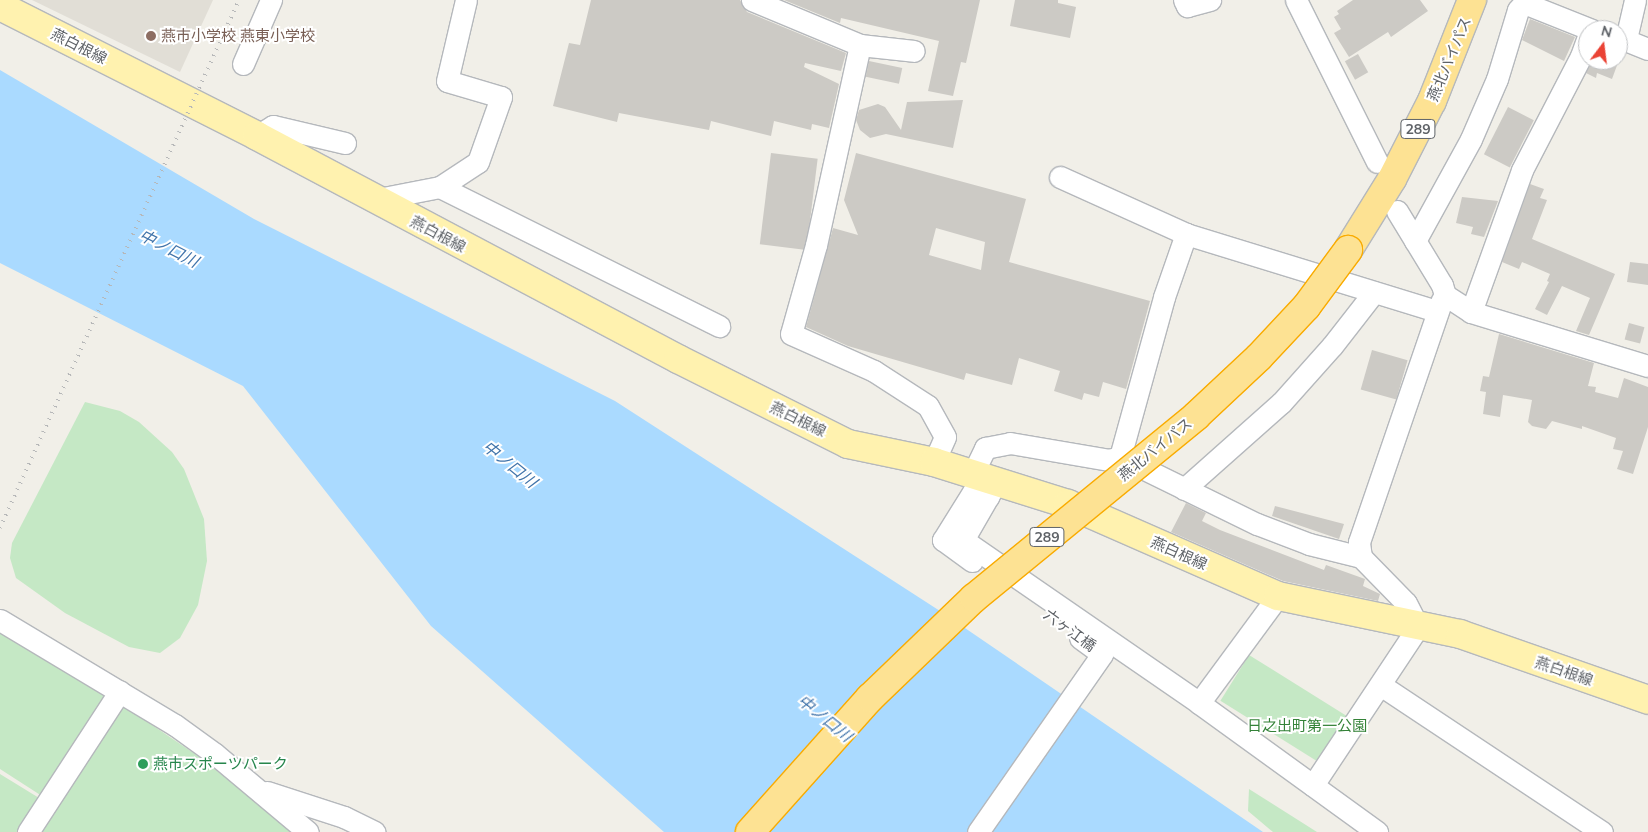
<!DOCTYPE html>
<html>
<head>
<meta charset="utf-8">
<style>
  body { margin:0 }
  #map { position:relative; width:1648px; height:832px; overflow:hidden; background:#f1efe8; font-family:Mulish,"Noto Sans JP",sans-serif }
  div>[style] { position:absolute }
  .education>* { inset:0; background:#e1ded6 }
  .green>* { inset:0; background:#c5e8c5; transform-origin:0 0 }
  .water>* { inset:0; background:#aadaff }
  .building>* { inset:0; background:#cccac5; transform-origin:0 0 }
  .roads { filter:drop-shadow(1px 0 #b5b8bc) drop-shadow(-1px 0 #b5b8bc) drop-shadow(0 1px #b5b8bc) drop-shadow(0 -1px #b5b8bc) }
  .minor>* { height:21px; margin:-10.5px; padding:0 10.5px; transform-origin:10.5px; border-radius:10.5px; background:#fff }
  .major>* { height:28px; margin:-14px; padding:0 14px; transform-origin:14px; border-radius:14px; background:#fff2af }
  .highway>* { height:28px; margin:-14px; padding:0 14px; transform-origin:14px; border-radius:14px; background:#fde293 }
  .rail>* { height:4px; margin-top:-2px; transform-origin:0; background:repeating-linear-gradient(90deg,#b6b7b8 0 1px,transparent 0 7px) }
  .bridges { filter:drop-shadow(1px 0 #f9ab00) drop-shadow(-1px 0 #f9ab00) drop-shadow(0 1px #f9ab00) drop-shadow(0 -1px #f9ab00) }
  .highway-bridge>* { height:28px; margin:-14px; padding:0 14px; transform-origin:14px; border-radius:14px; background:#fde293 }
  .dots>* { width:14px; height:14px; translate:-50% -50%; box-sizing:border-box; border:2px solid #fff; border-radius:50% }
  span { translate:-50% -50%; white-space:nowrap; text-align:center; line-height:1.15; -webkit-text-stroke:4px #fff; paint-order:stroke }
  .shield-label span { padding:1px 4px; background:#fff; border:1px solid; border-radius:4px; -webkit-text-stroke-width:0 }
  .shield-label { font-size:14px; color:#5f6368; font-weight:700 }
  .education-label { font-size:15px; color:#785e54 }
  .left { translate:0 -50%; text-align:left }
  .street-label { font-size:15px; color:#5f6368 }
  .park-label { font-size:15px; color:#348238 }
  .leisure-label { font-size:15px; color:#27864d }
  .water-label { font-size:16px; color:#4174aa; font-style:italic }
  .north { position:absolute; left:1578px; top:20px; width:50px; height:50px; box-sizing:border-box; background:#fff; border:1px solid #bfc1c3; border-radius:50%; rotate:15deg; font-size:14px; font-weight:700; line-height:20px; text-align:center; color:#5f6368 }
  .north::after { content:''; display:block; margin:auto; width:18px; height:22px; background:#ea4335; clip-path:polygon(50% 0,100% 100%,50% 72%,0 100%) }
</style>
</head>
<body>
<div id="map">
  <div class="education">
    <i style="clip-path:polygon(32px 0,213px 0,180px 72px)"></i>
  </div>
  <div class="green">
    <i style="clip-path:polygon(85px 402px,120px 411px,139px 422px,172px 452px,184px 469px,204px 519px,207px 561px,198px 605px,180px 638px,160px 653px,129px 647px,65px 613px,16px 578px,10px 558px,12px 543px)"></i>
    <i style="clip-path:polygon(0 624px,104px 689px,106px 698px,45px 798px,0 769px)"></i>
    <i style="left:1249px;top:655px;width:120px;height:54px;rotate:32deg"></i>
    <i style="clip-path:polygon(118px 702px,195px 754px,296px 832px,35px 832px)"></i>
    <i style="clip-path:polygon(0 774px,44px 801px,23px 832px,0 832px)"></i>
    <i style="clip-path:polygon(1249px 789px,1317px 832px,1273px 832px,1248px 811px)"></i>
  </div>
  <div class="water">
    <i style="clip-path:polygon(0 70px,254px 219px,615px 401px,940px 611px,1263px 832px,664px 832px,431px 626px,243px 386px,0 263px)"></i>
  </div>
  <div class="building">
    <i style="clip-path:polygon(591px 0,740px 0,747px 12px,846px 53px,841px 71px,805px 63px,804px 67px,839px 84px,829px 128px,812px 124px,811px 130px,774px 121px,771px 136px,711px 121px,709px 130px,619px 113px,617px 122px,553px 106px,569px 43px,580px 45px)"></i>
    <i style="clip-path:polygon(784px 0,980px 0,966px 63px,961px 62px,953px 96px,928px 91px,939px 41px,841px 18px,840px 23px)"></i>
    <i style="clip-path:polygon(1015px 0,1058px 0,1058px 3px,1076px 7px,1070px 38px,1010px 26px)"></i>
    <i style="clip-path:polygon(1353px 0,1420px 0,1428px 11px,1391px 37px,1388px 32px,1349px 57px,1334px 33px,1341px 29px,1334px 17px,1339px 14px,1337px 11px)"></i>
    <i style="clip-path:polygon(1530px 19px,1575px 37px,1564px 61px,1522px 40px)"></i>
    <i style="left:1358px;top:54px;width:21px;height:15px;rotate:61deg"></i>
    <i style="clip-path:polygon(1593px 60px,1619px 60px,1612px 79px,1597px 73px,1596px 78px,1586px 73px)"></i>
    <i style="left:869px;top:61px;width:34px;height:16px;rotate:12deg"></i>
    <i style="clip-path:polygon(963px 100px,953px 148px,886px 134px,870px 138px,860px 130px,856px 120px,859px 110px,878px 104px,885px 107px,901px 130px,907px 102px)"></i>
    <i style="left:1508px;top:107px;width:29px;height:53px;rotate:27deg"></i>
    <i style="left:771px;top:153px;width:47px;height:92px;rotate:7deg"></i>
    <i style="clip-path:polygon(evenodd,856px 153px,1026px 199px,1009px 262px,1150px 301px,1126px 389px,1103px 382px,1099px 397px,1084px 393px,1082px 400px,1054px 391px,1060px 371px,1019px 358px,1012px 385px,966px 373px,964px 380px,848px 346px,806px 327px,833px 228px,858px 235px,844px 200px,856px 153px,936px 228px,985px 242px,981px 270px,929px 255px,936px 228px)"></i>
    <i style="clip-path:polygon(1530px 184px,1544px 189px,1540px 198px,1547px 200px,1532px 239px,1615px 274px,1589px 335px,1576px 331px,1590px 298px,1562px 286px,1547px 315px,1535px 309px,1549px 282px,1547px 281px,1550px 274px,1522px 262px,1519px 269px,1502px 262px)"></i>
    <i style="clip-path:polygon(1462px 197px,1498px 201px,1484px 237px,1471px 234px,1473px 227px,1456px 223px)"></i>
    <i style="clip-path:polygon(1630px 262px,1648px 264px,1648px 285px,1627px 282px)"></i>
    <i style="left:1629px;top:323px;width:16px;height:17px;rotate:15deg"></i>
    <i style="clip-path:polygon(1499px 334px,1594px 363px,1588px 386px,1596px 387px,1595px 392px,1618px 398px,1624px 378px,1648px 387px,1648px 427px,1633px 474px,1617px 469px,1623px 451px,1613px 449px,1616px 438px,1582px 426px,1582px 429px,1552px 421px,1546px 429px,1532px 426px,1528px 422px,1532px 400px,1503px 395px,1500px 417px,1483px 414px,1486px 392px,1480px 391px,1483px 376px,1489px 377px)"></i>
    <i style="left:1372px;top:350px;width:37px;height:41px;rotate:16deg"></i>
    <i style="clip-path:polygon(1186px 503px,1206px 513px,1202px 521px,1220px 530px,1324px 570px,1326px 565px,1365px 579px,1363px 586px,1380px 594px,1378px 601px,1283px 581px,1171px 532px)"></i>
    <i style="clip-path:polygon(1275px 506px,1344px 524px,1339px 539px,1272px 516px)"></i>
  </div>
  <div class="roads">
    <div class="minor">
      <i style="left:752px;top:0;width:117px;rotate:22.6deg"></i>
      <i style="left:860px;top:45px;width:54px;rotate:6.3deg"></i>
      <i style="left:1184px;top:0;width:7px;rotate:63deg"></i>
      <i style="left:1187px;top:6px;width:24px;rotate:-15deg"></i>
      <i style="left:1296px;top:0;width:181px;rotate:63.4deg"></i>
      <i style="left:1618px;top:37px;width:32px;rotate:22deg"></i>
      <i style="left:1626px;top:39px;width:40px;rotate:-77deg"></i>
      <i style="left:860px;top:45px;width:205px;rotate:102.4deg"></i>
      <i style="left:816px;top:245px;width:92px;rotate:105.7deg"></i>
      <i style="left:791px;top:334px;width:91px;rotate:24deg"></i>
      <i style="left:874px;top:371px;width:64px;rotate:32.9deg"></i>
      <i style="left:928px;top:406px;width:35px;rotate:61deg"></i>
      <i style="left:945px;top:437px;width:27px;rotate:114deg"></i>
      <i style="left:243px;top:64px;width:70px;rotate:-66.4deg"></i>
      <i style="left:257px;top:136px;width:19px;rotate:-32deg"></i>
      <i style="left:273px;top:126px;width:74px;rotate:13.3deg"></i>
      <i style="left:1060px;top:177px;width:138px;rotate:24.3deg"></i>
      <i style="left:1186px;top:234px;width:262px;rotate:17.1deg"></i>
      <i style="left:440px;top:187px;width:312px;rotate:26.5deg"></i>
      <i style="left:373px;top:200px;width:68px;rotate:-11deg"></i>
      <i style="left:440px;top:187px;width:45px;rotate:-33.3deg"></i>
      <i style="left:478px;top:162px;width:69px;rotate:-70.5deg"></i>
      <i style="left:501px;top:97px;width:56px;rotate:-163.5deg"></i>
      <i style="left:447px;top:81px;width:83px;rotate:-76.8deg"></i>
      <i style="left:1397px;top:211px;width:87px;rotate:58.7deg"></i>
      <i style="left:1442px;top:285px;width:10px;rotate:73deg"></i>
      <i style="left:1445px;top:295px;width:31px;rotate:33deg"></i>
      <i style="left:1471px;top:312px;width:185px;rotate:17deg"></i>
      <i style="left:1415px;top:241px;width:116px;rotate:-61.2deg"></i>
      <i style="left:1471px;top:139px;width:65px;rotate:-66.6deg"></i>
      <i style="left:1497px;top:79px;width:72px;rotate:-73.1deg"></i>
      <i style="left:1518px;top:10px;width:9px;rotate:-49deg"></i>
      <i style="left:1524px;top:3px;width:73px;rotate:21.7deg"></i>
      <i style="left:1471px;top:312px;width:151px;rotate:-70.2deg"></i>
      <i style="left:1522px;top:170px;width:128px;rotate:-62.6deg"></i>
      <i style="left:1581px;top:56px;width:20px;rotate:-70deg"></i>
      <i style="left:1120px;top:457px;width:166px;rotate:-74.6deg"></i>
      <i style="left:1164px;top:297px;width:67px;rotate:-70.8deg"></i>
      <i style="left:973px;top:473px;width:28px;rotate:-64deg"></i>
      <i style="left:985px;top:448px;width:25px;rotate:-11deg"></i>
      <i style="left:1010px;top:443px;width:100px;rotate:9.7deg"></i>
      <i style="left:1109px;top:460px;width:11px;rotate:-15deg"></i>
      <i style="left:1120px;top:457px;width:153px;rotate:26.1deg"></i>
      <i style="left:1257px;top:524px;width:56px;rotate:21deg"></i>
      <i style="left:1309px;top:544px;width:54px;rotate:14deg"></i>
      <i style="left:1361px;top:557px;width:64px;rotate:45.6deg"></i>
      <i style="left:1406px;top:603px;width:27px;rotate:63deg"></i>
      <i style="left:1418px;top:627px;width:190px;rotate:123.6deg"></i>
      <i style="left:997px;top:481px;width:68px;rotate:120deg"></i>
      <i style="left:963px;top:540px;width:287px;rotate:34.6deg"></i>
      <i style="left:1199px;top:703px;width:220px;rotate:35.9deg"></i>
      <i style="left:1184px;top:489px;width:130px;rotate:-41.6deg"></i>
      <i style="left:1281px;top:403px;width:76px;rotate:-48.2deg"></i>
      <i style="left:1332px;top:346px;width:68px;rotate:-52.1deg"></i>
      <i style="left:1361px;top:557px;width:15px;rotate:-98deg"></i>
      <i style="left:1359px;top:542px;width:256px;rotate:-71.1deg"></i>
      <i style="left:972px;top:561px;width:36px;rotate:-144deg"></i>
      <i style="left:943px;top:540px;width:57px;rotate:-58deg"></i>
      <i style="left:973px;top:492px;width:16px;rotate:18deg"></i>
      <i style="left:0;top:620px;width:204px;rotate:31deg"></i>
      <i style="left:175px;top:725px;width:49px;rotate:35.9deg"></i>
      <i style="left:215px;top:754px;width:121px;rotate:40deg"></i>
      <i style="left:1382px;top:686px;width:264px;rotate:33.6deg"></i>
      <i style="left:1199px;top:703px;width:133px;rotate:-53.6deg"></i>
      <i style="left:267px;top:792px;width:81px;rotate:18deg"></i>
      <i style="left:344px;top:817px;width:34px;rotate:26deg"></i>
      <i style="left:28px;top:832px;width:168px;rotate:-56.9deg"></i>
      <i style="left:978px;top:832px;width:217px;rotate:-55.1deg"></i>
      <i style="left:1102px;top:654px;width:27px;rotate:-144deg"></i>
    </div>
    <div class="major">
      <i style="left:0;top:6px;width:288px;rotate:26.8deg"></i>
      <i style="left:257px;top:136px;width:476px;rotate:27.9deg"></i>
      <i style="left:678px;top:359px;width:190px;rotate:26.6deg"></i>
      <i style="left:848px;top:444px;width:88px;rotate:11.8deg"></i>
      <i style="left:934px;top:462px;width:140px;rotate:17.4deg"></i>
      <i style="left:1068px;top:504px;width:229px;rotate:23.7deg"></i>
      <i style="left:1278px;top:596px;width:186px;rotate:11.8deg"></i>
      <i style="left:1460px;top:634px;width:199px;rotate:19.3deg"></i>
    </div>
    <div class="highway">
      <i style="left:1348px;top:250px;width:84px;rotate:-58.2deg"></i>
      <i style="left:1392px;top:179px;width:88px;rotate:-62.9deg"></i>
      <i style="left:1432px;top:101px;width:109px;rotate:-68.4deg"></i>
    </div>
  </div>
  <div class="rail">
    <i style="left:0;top:528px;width:580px;rotate:-65.65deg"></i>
  </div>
  <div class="bridges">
    <div class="highway-bridge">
      <i style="left:750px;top:832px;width:180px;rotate:-48.2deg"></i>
      <i style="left:870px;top:698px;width:144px;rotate:-43.9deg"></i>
      <i style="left:974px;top:598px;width:287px;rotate:-39.3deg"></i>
      <i style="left:1196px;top:416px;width:86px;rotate:-43.1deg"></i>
      <i style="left:1259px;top:357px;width:69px;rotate:-46.8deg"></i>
      <i style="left:1306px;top:307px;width:71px;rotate:-53.6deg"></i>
    </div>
  </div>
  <div class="dots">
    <i style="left:151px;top:36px;background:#8d6e63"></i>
    <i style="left:143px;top:764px;background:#2e9e5b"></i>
  </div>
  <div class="shield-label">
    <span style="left:1418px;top:129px">289</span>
    <span style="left:1047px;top:537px">289</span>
  </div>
  <div class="education-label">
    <span class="left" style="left:161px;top:36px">燕市小学校 燕東小学校</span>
  </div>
  <div class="street-label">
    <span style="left:79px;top:46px;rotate:27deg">燕白根線</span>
    <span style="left:1449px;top:59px;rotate:-67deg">燕北バイパス</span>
    <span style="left:438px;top:234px;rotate:28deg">燕白根線</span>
    <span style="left:798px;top:419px;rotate:26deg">燕白根線</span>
    <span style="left:1155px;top:449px;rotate:-39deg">燕北バイパス</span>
    <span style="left:1179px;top:553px;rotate:24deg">燕白根線</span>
    <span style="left:1070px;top:630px;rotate:36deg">六ヶ江橋</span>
    <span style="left:1564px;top:671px;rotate:19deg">燕白根線</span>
  </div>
  <div class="park-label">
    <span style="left:1307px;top:726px">日之出町第一公園</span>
  </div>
  <div class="leisure-label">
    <span class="left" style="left:153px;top:764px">燕市スポーツパーク</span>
  </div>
  <div class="water-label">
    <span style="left:169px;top:248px;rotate:27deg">中ノ口川</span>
    <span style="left:510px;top:464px;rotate:39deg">中ノ口川</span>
    <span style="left:825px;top:718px;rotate:39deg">中ノ口川</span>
  </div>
  <div class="north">N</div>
</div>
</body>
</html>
